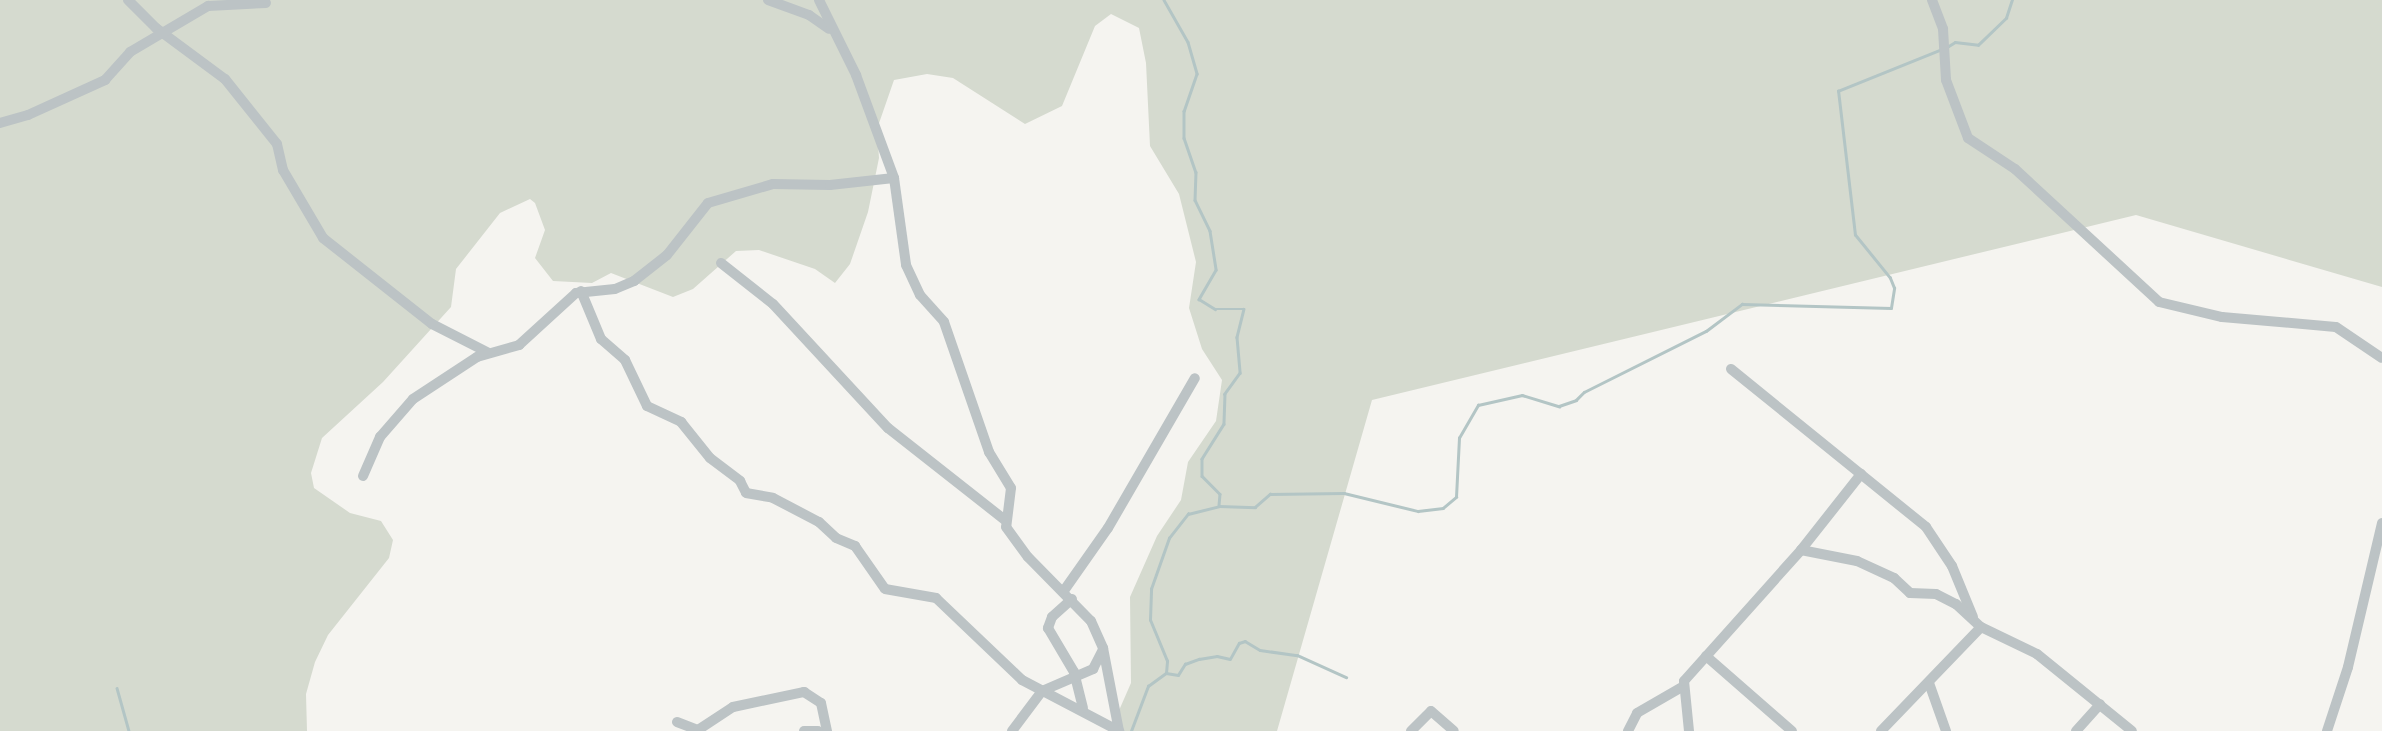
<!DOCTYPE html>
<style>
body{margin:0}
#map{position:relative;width:2382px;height:731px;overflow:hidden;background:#f5f4f0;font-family:"PT Sans",sans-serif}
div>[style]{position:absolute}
.green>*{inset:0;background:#d5dacf}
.stream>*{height:2.5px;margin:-1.25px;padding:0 1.25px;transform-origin:1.25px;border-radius:1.25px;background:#b3c5c5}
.minor>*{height:10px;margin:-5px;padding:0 5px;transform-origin:5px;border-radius:5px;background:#bcc3c5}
span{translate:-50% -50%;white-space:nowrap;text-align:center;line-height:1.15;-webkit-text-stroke:4.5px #fff;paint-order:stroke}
</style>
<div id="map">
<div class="green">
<i style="clip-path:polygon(0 0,2382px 0,2382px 287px,2136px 215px,1372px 400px,1277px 731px,1110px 731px,1131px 683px,1130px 597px,1157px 536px,1181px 500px,1188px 462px,1216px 421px,1222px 380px,1202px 349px,1189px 308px,1196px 262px,1179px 194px,1150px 146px,1146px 63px,1139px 28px,1111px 14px,1095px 26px,1062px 106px,1025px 124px,953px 78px,927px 74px,894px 80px,877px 129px,879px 158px,868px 212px,850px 264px,835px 283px,815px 269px,759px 250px,736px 251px,693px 289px,673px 297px,611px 273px,592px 283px,553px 281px,535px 258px,545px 230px,535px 203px,530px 199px,500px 213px,456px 269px,451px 307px,383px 382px,322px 438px,311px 473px,314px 488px,350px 513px,381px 521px,393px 540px,389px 558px,328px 635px,315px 662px,306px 694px,307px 731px,0 731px)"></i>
</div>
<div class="stream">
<i style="left:1164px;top:0;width:48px;rotate:60.3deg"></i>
<i style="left:1188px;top:42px;width:33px;rotate:74deg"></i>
<i style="left:1197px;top:74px;width:39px;rotate:109deg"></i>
<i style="left:1184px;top:111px;width:27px;rotate:90deg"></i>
<i style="left:1184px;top:138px;width:36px;rotate:71deg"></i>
<i style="left:1196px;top:172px;width:28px;rotate:92deg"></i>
<i style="left:1195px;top:200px;width:34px;rotate:64deg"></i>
<i style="left:1210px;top:231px;width:39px;rotate:81deg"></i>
<i style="left:1216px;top:270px;width:34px;rotate:120deg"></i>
<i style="left:1199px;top:299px;width:19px;rotate:32deg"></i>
<i style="left:1215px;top:309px;width:29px"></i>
<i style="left:1244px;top:309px;width:29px;rotate:104deg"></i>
<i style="left:1237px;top:337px;width:36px;rotate:85deg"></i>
<i style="left:1240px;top:373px;width:26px;rotate:126deg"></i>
<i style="left:1225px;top:394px;width:30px;rotate:92deg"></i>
<i style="left:1224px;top:424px;width:41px;rotate:122.2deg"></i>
<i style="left:1202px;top:459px;width:17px;rotate:90deg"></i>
<i style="left:1202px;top:476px;width:25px;rotate:45deg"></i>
<i style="left:1220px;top:494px;width:11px;rotate:95deg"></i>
<i style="left:1947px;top:47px;width:9px;rotate:-32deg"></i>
<i style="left:1955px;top:42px;width:23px;rotate:7deg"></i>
<i style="left:1978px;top:45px;width:39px;rotate:-44deg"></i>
<i style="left:2006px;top:18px;width:19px;rotate:-72deg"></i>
<i style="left:1166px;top:673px;width:12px;rotate:9deg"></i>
<i style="left:1178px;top:675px;width:13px;rotate:-58deg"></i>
<i style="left:1185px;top:664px;width:15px;rotate:-20deg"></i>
<i style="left:1199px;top:659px;width:18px;rotate:-9deg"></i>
<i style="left:1217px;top:656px;width:13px;rotate:13deg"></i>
<i style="left:1230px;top:659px;width:18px;rotate:-61deg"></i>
<i style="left:1239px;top:643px;width:6px;rotate:-18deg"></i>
<i style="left:1245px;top:641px;width:17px;rotate:31deg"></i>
<i style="left:1260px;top:650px;width:37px;rotate:8deg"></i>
<i style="left:1297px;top:655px;width:54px;rotate:24.2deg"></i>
<i style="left:117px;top:688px;width:45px;rotate:74.4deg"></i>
<i style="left:1131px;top:731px;width:48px;rotate:-69.3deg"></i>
<i style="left:1148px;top:686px;width:22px;rotate:-36deg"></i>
<i style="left:1166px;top:673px;width:12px;rotate:-85deg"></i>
<i style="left:1167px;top:661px;width:44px;rotate:-112.5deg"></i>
<i style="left:1150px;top:620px;width:31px;rotate:-88deg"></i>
<i style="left:1151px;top:589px;width:54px;rotate:-70.6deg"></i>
<i style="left:1169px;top:538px;width:31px;rotate:-52deg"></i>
<i style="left:1188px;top:514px;width:32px;rotate:-14deg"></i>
<i style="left:1219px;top:506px;width:36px;rotate:2deg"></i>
<i style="left:1255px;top:507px;width:20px;rotate:-41deg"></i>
<i style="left:1270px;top:494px;width:74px;rotate:-0.8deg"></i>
<i style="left:1344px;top:493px;width:76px;rotate:13.7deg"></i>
<i style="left:1418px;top:511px;width:25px;rotate:-7deg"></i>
<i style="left:1443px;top:508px;width:17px;rotate:-40deg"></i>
<i style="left:1456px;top:497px;width:59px;rotate:-87.1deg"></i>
<i style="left:1459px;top:438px;width:38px;rotate:-60deg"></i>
<i style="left:1478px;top:405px;width:45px;rotate:-12.8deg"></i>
<i style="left:1522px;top:395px;width:39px;rotate:17deg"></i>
<i style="left:1559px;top:406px;width:18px;rotate:-19deg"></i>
<i style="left:1576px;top:400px;width:11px;rotate:-45deg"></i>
<i style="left:1584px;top:392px;width:136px;rotate:-26.6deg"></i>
<i style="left:1706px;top:331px;width:45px;rotate:-36.9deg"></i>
<i style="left:1742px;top:304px;width:149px;rotate:1.5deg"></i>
<i style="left:1891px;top:308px;width:20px;rotate:-81deg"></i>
<i style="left:1894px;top:288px;width:11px;rotate:-112deg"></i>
<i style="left:1890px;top:278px;width:55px;rotate:-129.1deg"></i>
<i style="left:1855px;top:235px;width:145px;rotate:-96.7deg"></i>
<i style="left:1838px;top:91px;width:112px;rotate:-22deg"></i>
</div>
<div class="minor">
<i style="left:128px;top:0;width:40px;rotate:45deg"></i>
<i style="left:156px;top:28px;width:86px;rotate:36.5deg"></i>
<i style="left:225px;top:79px;width:83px;rotate:51.3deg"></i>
<i style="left:277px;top:144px;width:27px;rotate:77deg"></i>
<i style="left:283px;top:170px;width:79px;rotate:59.5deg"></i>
<i style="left:323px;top:238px;width:139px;rotate:38.3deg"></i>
<i style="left:432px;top:324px;width:62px;rotate:27deg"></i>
<i style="left:768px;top:0;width:44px;rotate:20.1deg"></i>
<i style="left:809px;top:15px;width:24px;rotate:35deg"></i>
<i style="left:819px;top:0;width:84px;rotate:63.7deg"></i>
<i style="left:856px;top:75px;width:110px;rotate:69.7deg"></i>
<i style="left:894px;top:178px;width:88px;rotate:82.1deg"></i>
<i style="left:906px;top:265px;width:33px;rotate:65deg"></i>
<i style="left:920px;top:295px;width:36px;rotate:48deg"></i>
<i style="left:944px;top:322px;width:138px;rotate:70.9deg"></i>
<i style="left:989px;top:452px;width:42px;rotate:58.6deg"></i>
<i style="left:1011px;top:488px;width:39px;rotate:97deg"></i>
<i style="left:1006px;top:527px;width:37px;rotate:54deg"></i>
<i style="left:1028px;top:557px;width:90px;rotate:45.5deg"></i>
<i style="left:1091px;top:621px;width:30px;rotate:66deg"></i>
<i style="left:1103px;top:648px;width:85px;rotate:79.1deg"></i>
<i style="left:1932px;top:0;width:31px;rotate:69deg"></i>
<i style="left:1943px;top:29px;width:51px;rotate:86.6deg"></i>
<i style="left:1946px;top:80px;width:62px;rotate:69.2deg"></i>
<i style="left:1968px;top:138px;width:56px;rotate:33.4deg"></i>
<i style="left:2015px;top:169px;width:196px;rotate:42.7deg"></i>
<i style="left:2159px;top:302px;width:65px;rotate:13.4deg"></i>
<i style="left:2222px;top:317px;width:114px;rotate:5deg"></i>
<i style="left:2336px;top:327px;width:55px;rotate:34deg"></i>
<i style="left:0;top:123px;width:29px;rotate:-16deg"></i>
<i style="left:28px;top:115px;width:85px;rotate:-24.4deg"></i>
<i style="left:105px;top:80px;width:38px;rotate:-48deg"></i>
<i style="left:130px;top:52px;width:91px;rotate:-30.5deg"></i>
<i style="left:208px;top:6px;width:58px;rotate:-3deg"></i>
<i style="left:721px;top:263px;width:66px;rotate:38.3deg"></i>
<i style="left:773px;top:304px;width:169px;rotate:47.2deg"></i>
<i style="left:888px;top:428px;width:150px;rotate:38.2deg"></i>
<i style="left:581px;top:291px;width:52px;rotate:67.4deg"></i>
<i style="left:601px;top:339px;width:32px;rotate:41deg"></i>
<i style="left:625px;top:360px;width:51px;rotate:64.4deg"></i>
<i style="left:647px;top:406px;width:38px;rotate:25deg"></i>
<i style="left:681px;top:422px;width:46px;rotate:51.1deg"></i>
<i style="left:710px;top:458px;width:38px;rotate:37deg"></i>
<i style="left:740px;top:481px;width:13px;rotate:63deg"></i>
<i style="left:746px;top:493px;width:27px;rotate:10deg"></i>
<i style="left:773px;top:498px;width:52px;rotate:27.6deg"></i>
<i style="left:819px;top:522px;width:23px;rotate:43deg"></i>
<i style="left:836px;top:538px;width:21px;rotate:23deg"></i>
<i style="left:855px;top:546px;width:52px;rotate:55.1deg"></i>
<i style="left:885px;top:589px;width:52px;rotate:10deg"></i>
<i style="left:936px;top:598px;width:119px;rotate:43.6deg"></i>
<i style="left:1022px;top:680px;width:110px;rotate:27.7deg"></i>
<i style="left:1731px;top:369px;width:251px;rotate:39deg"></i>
<i style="left:1926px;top:527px;width:47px;rotate:56.3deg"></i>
<i style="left:1952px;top:566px;width:55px;rotate:67.6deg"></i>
<i style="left:363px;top:476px;width:43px;rotate:-66.4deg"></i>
<i style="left:380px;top:437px;width:50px;rotate:-49deg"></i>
<i style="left:413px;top:399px;width:77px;rotate:-33.3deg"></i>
<i style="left:477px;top:357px;width:44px;rotate:-15.9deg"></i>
<i style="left:519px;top:345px;width:77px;rotate:-42.4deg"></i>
<i style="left:576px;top:293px;width:39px;rotate:-6deg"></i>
<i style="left:615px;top:289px;width:21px;rotate:-23deg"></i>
<i style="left:634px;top:281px;width:42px;rotate:-38.2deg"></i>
<i style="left:667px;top:255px;width:66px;rotate:-51.7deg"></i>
<i style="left:708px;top:203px;width:68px;rotate:-16.3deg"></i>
<i style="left:773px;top:184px;width:57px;rotate:1deg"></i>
<i style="left:830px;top:185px;width:64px;rotate:-6.2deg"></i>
<i style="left:1801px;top:550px;width:97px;rotate:-51.7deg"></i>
<i style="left:1063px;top:592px;width:78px;rotate:-54.9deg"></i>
<i style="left:1108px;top:528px;width:173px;rotate:-59.9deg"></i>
<i style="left:1072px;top:599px;width:27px;rotate:138deg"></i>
<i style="left:1052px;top:617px;width:12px;rotate:110deg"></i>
<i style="left:1048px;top:628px;width:51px;rotate:59.4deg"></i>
<i style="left:1074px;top:672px;width:37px;rotate:76deg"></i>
<i style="left:1706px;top:656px;width:114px;rotate:41.1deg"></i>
<i style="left:1929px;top:683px;width:51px;rotate:70.5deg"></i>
<i style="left:677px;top:722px;width:22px;rotate:21deg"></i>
<i style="left:698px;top:730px;width:42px;rotate:-33.3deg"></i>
<i style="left:733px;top:707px;width:73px;rotate:-11.9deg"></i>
<i style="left:804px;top:692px;width:20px;rotate:33deg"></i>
<i style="left:821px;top:703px;width:29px;rotate:78deg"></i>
<i style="left:804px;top:731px;width:14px"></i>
<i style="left:1012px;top:731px;width:50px;rotate:-53.1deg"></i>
<i style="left:1042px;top:691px;width:56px;rotate:-23.3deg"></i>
<i style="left:1093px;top:669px;width:22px;rotate:-63deg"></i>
<i style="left:1411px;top:731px;width:28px;rotate:-45deg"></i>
<i style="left:1431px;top:711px;width:30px;rotate:41deg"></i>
<i style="left:1628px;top:731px;width:20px;rotate:-63deg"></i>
<i style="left:1637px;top:713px;width:52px;rotate:-30deg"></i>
<i style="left:1689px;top:731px;width:50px;rotate:-95.7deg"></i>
<i style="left:1684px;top:681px;width:176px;rotate:-48.2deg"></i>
<i style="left:1801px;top:550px;width:57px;rotate:11.1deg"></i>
<i style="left:1857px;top:561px;width:41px;rotate:24.7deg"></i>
<i style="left:1894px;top:578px;width:22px;rotate:43deg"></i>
<i style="left:1910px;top:593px;width:26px;rotate:2deg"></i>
<i style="left:1936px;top:594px;width:22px;rotate:27deg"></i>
<i style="left:1956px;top:604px;width:34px;rotate:43deg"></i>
<i style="left:1981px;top:627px;width:62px;rotate:25.7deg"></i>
<i style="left:2037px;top:654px;width:122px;rotate:39deg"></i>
<i style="left:1881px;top:731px;width:144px;rotate:-46.1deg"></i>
<i style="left:2076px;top:731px;width:36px;rotate:-48deg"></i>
<i style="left:2327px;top:731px;width:67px;rotate:-71.8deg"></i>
<i style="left:2348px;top:667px;width:148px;rotate:-76.7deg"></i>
</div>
</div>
